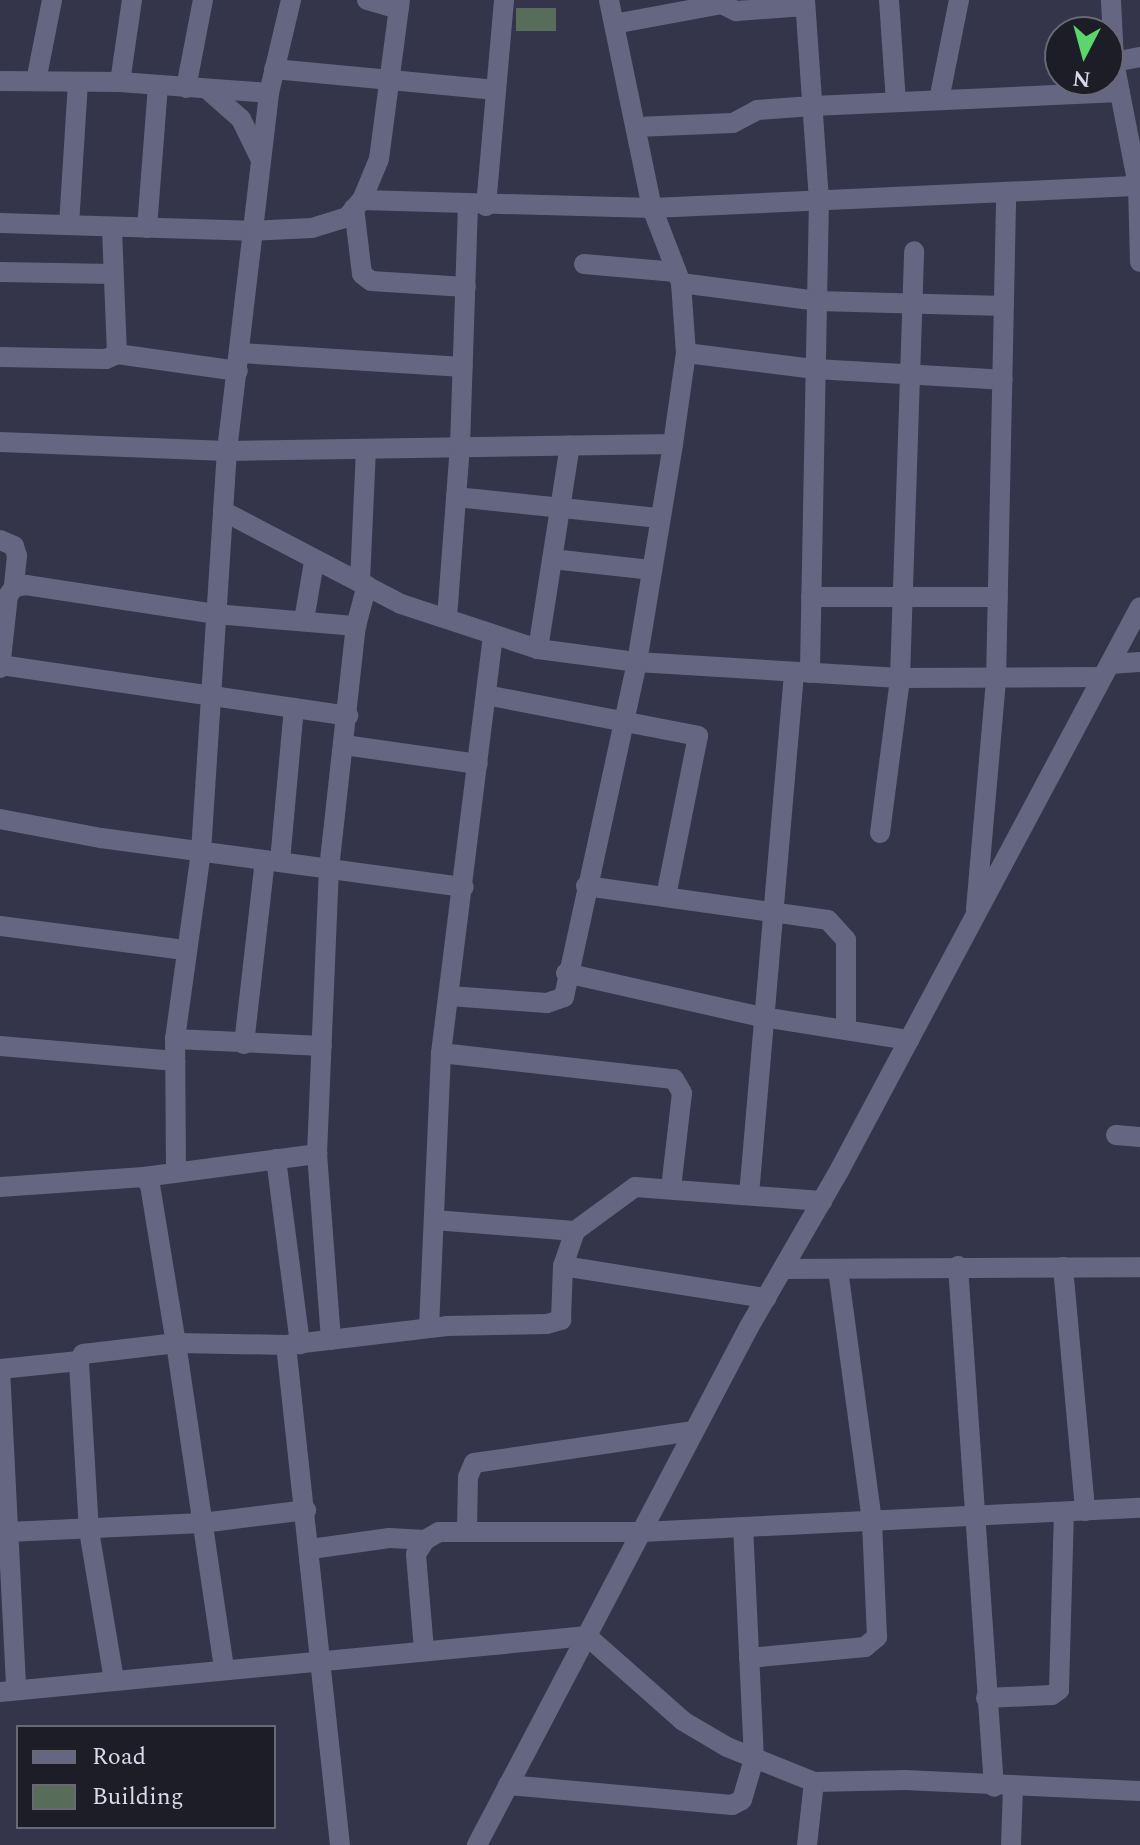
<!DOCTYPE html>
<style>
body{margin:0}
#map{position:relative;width:1140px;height:1845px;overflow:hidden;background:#34344b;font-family:Spectral,serif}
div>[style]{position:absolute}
.building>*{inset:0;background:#586d59;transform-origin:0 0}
.street>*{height:20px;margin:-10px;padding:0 10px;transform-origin:10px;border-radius:10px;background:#656682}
span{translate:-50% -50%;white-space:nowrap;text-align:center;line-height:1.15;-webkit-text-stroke:7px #1d1d28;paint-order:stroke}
.legend{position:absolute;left:16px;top:1725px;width:260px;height:104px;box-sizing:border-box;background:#1d1d28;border:2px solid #686975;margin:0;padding:10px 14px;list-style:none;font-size:24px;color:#d9dae9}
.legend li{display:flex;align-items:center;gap:16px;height:40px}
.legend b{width:40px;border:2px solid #686975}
.north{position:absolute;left:1044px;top:16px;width:80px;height:80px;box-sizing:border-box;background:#1d1d28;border:2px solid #686975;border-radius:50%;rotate:186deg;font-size:22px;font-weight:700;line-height:32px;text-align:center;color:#d9dae9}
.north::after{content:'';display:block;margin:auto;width:28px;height:36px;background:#5cd56d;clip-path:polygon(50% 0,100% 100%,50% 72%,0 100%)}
</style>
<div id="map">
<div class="building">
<i style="left:516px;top:8px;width:40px;height:23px"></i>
</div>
<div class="street">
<i style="left:367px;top:0;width:33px;rotate:16deg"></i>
<i style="left:805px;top:0;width:199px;rotate:86deg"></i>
<i style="left:819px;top:199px;width:474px;rotate:91.1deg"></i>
<i style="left:889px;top:0;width:102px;rotate:86.1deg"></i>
<i style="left:1111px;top:0;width:62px;rotate:87.2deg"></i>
<i style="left:1114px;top:62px;width:126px;rotate:79deg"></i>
<i style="left:1138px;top:186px;width:76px;rotate:88.5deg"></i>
<i style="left:614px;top:24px;width:110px;rotate:-10.5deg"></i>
<i style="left:722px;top:4px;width:16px;rotate:27deg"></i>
<i style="left:736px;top:11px;width:69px;rotate:-4.1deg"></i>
<i style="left:1114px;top:62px;width:26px;rotate:-11deg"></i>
<i style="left:274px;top:69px;width:223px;rotate:5.4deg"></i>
<i style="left:0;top:81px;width:120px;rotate:0.5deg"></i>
<i style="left:120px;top:82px;width:83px;rotate:-81.7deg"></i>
<i style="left:36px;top:81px;width:83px;rotate:-78.8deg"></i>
<i style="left:120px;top:82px;width:149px;rotate:4.2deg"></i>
<i style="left:186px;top:88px;width:90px;rotate:-79.1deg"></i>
<i style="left:207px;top:89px;width:45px;rotate:41.4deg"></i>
<i style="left:241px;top:119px;width:43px;rotate:64deg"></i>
<i style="left:939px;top:100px;width:102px;rotate:-78.7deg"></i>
<i style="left:636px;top:127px;width:97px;rotate:-2.4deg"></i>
<i style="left:733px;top:123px;width:27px;rotate:-28deg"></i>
<i style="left:757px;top:110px;width:56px;rotate:-4.1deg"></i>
<i style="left:813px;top:106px;width:307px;rotate:-2.6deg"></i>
<i style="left:362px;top:200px;width:290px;rotate:1.6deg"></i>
<i style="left:652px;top:208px;width:488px;rotate:-2.6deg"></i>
<i style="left:486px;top:206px;width:207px;rotate:-85deg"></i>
<i style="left:354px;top:208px;width:66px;rotate:83.1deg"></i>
<i style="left:362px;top:274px;width:11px;rotate:38deg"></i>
<i style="left:371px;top:281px;width:95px;rotate:3.6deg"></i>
<i style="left:0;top:223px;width:250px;rotate:1.8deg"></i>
<i style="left:250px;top:231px;width:62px;rotate:-2.8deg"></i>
<i style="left:312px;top:228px;width:37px;rotate:-17deg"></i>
<i style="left:347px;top:217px;width:23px;rotate:-49deg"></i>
<i style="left:362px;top:200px;width:44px;rotate:-67.5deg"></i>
<i style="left:379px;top:159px;width:160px;rotate:-82.5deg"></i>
<i style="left:69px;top:225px;width:143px;rotate:-86.4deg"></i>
<i style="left:147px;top:228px;width:143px;rotate:-85.6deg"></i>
<i style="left:584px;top:264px;width:92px;rotate:5deg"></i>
<i style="left:0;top:272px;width:113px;rotate:1deg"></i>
<i style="left:681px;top:283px;width:137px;rotate:7.5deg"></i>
<i style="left:817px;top:301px;width:187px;rotate:1.5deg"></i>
<i style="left:240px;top:353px;width:223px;rotate:3.6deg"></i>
<i style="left:686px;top:353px;width:130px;rotate:7.1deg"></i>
<i style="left:815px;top:369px;width:188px;rotate:3.3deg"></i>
<i style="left:117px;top:354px;width:122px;rotate:8deg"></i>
<i style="left:0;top:357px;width:106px;rotate:1.1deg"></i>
<i style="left:106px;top:359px;width:12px;rotate:-24deg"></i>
<i style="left:117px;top:354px;width:126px;rotate:-92.3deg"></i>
<i style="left:0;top:442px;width:227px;rotate:2.3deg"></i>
<i style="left:227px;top:451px;width:446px;rotate:-0.9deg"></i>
<i style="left:456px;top:497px;width:205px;rotate:5.9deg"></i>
<i style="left:223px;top:511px;width:201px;rotate:27.6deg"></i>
<i style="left:401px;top:604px;width:144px;rotate:18.2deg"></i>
<i style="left:538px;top:649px;width:100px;rotate:7.5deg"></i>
<i style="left:637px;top:662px;width:263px;rotate:3.5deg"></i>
<i style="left:900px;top:678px;width:202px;rotate:-0.3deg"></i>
<i style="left:0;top:540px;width:15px;rotate:23deg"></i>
<i style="left:14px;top:546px;width:10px;rotate:73deg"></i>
<i style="left:17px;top:556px;width:31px;rotate:96deg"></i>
<i style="left:552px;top:559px;width:101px;rotate:6.3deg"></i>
<i style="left:360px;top:581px;width:131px;rotate:-87.4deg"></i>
<i style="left:811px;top:597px;width:187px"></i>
<i style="left:447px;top:618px;width:172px;rotate:-85.7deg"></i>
<i style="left:460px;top:446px;width:240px;rotate:-88.1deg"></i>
<i style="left:304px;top:620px;width:59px;rotate:-80.2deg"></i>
<i style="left:538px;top:649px;width:206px;rotate:-81.1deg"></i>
<i style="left:1110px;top:664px;width:30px;rotate:-4deg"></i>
<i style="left:0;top:665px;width:352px;rotate:8.3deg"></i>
<i style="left:0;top:668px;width:72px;rotate:-83.7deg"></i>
<i style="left:8px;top:596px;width:11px;rotate:-56deg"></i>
<i style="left:14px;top:587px;width:12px;rotate:-9deg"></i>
<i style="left:26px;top:585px;width:191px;rotate:8.7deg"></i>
<i style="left:215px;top:614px;width:142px;rotate:4.9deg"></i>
<i style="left:486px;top:695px;width:216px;rotate:10.9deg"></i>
<i style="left:698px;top:736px;width:163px;rotate:101.3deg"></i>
<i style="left:344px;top:745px;width:135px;rotate:8.1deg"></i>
<i style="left:0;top:819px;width:103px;rotate:10.7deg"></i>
<i style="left:101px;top:838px;width:366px;rotate:7.7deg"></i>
<i style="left:880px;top:833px;width:156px;rotate:-82.6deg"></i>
<i style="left:900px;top:678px;width:427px;rotate:-88.1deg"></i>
<i style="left:280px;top:861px;width:154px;rotate:-84.8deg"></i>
<i style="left:586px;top:886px;width:244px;rotate:8deg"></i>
<i style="left:828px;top:920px;width:27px;rotate:48deg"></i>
<i style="left:846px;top:940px;width:90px;rotate:90deg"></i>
<i style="left:976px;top:909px;width:229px;rotate:-85deg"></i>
<i style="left:996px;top:681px;width:487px;rotate:-88.8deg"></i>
<i style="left:0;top:926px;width:188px;rotate:7.4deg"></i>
<i style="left:566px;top:973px;width:201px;rotate:12.7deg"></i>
<i style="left:762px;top:1017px;width:149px;rotate:8.9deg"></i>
<i style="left:449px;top:996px;width:98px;rotate:4.1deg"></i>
<i style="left:547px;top:1003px;width:18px;rotate:-19deg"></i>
<i style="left:564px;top:997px;width:343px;rotate:-77.7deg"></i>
<i style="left:637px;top:662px;width:221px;rotate:-80.6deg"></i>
<i style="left:673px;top:444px;width:92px;rotate:-81.9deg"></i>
<i style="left:686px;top:353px;width:70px;rotate:-94.1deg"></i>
<i style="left:681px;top:283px;width:80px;rotate:-111.1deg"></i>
<i style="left:652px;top:208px;width:212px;rotate:-101.7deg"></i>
<i style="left:175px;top:1039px;width:147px;rotate:2.7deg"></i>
<i style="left:244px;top:1044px;width:185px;rotate:-83.5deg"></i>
<i style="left:0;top:1046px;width:176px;rotate:4.9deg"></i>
<i style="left:441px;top:1053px;width:234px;rotate:6.4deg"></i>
<i style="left:674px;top:1079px;width:16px;rotate:60deg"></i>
<i style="left:682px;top:1093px;width:96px;rotate:96.6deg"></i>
<i style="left:1116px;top:1135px;width:24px;rotate:5deg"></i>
<i style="left:276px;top:1159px;width:187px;rotate:82.6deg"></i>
<i style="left:176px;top:1171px;width:132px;rotate:-90.4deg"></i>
<i style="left:175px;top:1039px;width:189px;rotate:-82.1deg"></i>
<i style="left:201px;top:852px;width:402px;rotate:-86.3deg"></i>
<i style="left:227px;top:451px;width:360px;rotate:-83.3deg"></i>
<i style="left:269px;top:93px;width:96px;rotate:-76.7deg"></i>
<i style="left:144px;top:1177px;width:10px;rotate:53deg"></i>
<i style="left:150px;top:1185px;width:160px;rotate:80.7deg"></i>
<i style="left:176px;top:1343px;width:330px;rotate:81.6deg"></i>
<i style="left:0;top:1187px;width:144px;rotate:-4deg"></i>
<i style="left:144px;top:1177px;width:175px;rotate:-7.6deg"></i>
<i style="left:749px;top:1195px;width:524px;rotate:-85.07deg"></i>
<i style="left:434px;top:1220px;width:141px;rotate:4.5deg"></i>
<i style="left:563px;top:1266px;width:206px;rotate:9deg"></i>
<i style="left:958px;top:1266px;width:522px;rotate:86.05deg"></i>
<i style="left:1063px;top:1267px;width:245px;rotate:84.8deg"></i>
<i style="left:783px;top:1269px;width:357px;rotate:-0.3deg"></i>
<i style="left:429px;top:1328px;width:275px;rotate:-87.5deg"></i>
<i style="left:441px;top:1053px;width:421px;rotate:-82.9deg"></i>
<i style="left:331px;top:1340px;width:187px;rotate:-94.3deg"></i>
<i style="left:317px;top:1154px;width:285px;rotate:-87.6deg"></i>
<i style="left:329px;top:869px;width:244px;rotate:-83.7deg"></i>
<i style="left:356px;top:626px;width:42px;rotate:-75deg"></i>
<i style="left:286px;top:1345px;width:503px;rotate:83.84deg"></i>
<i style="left:0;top:1369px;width:321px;rotate:87.1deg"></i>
<i style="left:0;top:1369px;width:79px;rotate:-5.8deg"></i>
<i style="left:9px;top:1532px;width:193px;rotate:-2.7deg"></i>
<i style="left:202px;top:1523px;width:105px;rotate:-7.1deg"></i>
<i style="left:467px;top:1532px;width:55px;rotate:-89deg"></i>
<i style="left:468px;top:1477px;width:15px;rotate:-67deg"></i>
<i style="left:474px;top:1463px;width:222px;rotate:-8.3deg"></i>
<i style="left:311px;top:1549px;width:79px;rotate:-8deg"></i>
<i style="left:389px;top:1538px;width:36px;rotate:3deg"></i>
<i style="left:424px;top:1650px;width:96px;rotate:-94.8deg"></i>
<i style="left:416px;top:1554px;width:17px;rotate:-57deg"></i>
<i style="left:425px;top:1540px;width:16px;rotate:-30deg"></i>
<i style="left:439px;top:1532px;width:203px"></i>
<i style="left:642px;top:1532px;width:499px;rotate:-2.8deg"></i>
<i style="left:749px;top:1658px;width:117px;rotate:-5.4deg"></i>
<i style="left:865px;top:1647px;width:16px;rotate:-40deg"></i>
<i style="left:877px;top:1637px;width:116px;rotate:-92.5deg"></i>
<i style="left:872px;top:1521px;width:254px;rotate:-97.7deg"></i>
<i style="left:114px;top:1680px;width:151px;rotate:-99.5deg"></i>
<i style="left:89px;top:1531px;width:170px;rotate:-93.4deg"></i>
<i style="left:79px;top:1361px;width:8px;rotate:-60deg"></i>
<i style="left:83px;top:1354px;width:94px;rotate:-6.7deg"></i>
<i style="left:176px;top:1343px;width:110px;rotate:1deg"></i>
<i style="left:286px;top:1345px;width:162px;rotate:-6.7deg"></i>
<i style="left:447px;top:1326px;width:100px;rotate:-1.1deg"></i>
<i style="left:547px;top:1324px;width:15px;rotate:-16deg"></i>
<i style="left:561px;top:1320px;width:54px;rotate:-87.9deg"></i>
<i style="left:563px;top:1266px;width:37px;rotate:-71deg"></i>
<i style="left:575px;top:1231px;width:74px;rotate:-36.3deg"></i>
<i style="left:635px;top:1187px;width:188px;rotate:4.3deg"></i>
<i style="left:0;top:1692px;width:590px;rotate:-5.45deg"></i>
<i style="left:587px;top:1636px;width:128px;rotate:41.5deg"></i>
<i style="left:683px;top:1721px;width:51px;rotate:30.6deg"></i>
<i style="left:727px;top:1747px;width:94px;rotate:21.9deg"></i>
<i style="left:814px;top:1782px;width:91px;rotate:-1.3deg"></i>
<i style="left:905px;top:1780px;width:235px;rotate:2.7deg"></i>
<i style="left:986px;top:1698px;width:66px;rotate:-2.6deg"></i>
<i style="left:1052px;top:1695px;width:9px;rotate:-36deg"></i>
<i style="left:1059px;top:1690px;width:178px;rotate:-88.4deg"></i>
<i style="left:508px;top:1785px;width:225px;rotate:5.1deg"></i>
<i style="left:732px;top:1805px;width:11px;rotate:-27deg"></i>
<i style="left:742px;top:1800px;width:43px;rotate:-73.7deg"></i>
<i style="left:754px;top:1759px;width:232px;rotate:-92.7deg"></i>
<i style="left:477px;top:1845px;width:585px;rotate:-62.3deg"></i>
<i style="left:749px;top:1327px;width:180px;rotate:-60deg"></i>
<i style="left:839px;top:1171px;width:639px;rotate:-61.91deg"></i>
<i style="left:807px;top:1845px;width:63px;rotate:-83.7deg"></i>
<i style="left:1011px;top:1845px;width:56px;rotate:-88deg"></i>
</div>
<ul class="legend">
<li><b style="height:10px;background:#656682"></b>Road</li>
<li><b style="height:22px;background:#586d59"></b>Building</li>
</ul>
<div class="north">N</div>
</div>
